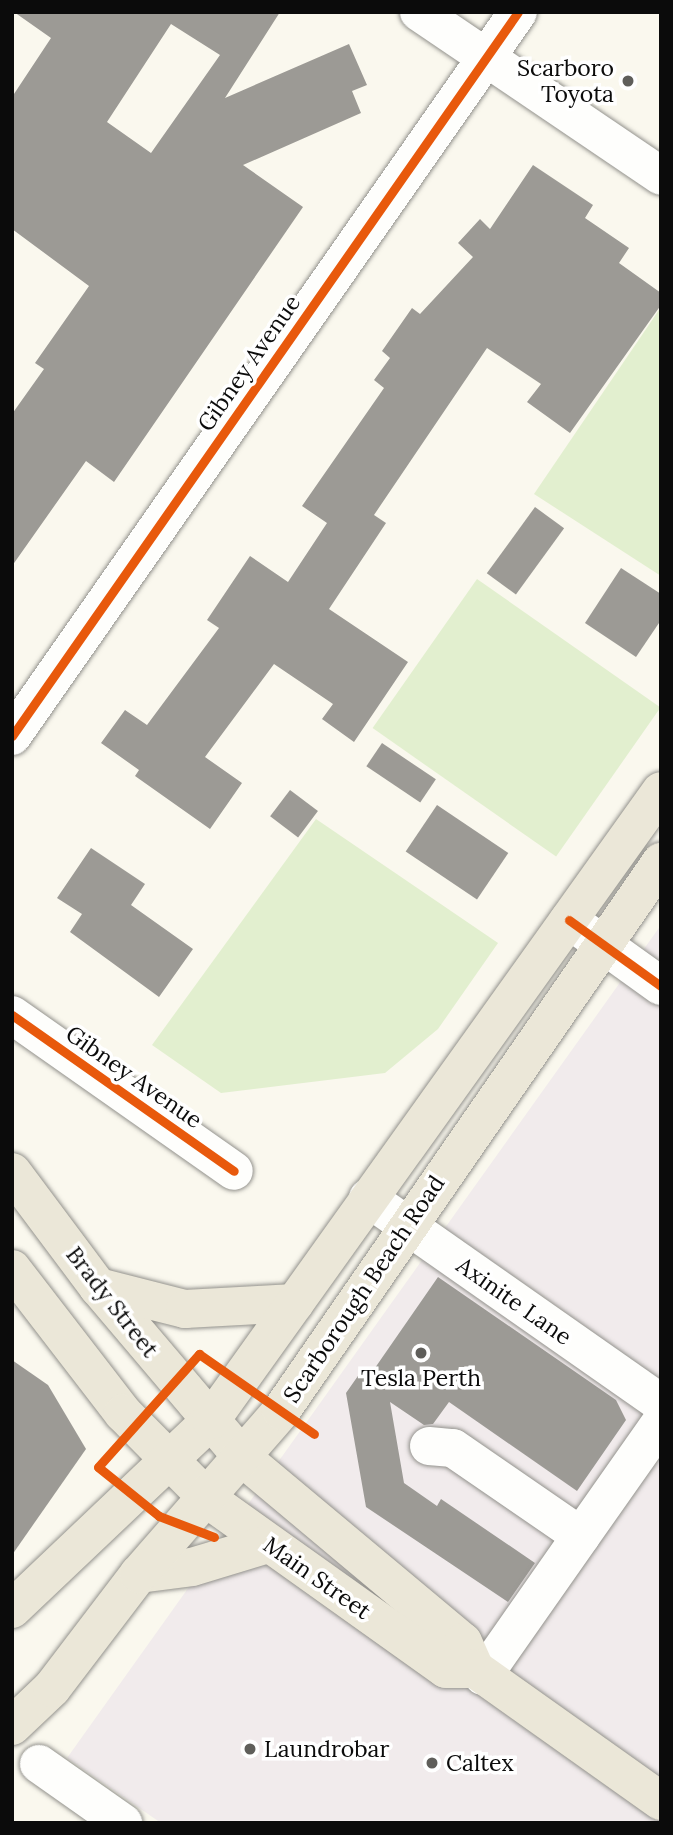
<!DOCTYPE html>
<style>
body{margin:0}
#map{position:relative;width:673px;height:1835px;overflow:hidden;background:#faf8ee;font-family:Lora,serif}
div>[style]{position:absolute}
.industrial>*{inset:0;background:#f1ebec}
.green>*{inset:0;background:#e2efcf;transform-origin:0 0}
.building>*{inset:0;background:#9c9a95;transform-origin:0 0}
.roads{filter:drop-shadow(0 0 2px #93928d) drop-shadow(0 0 2px #93928d)}
.minor>*{height:38px;margin:-19px;padding:0 19px;transform-origin:19px;border-radius:19px;background:#fefefc}
.major>*{height:38px;margin:-19px;padding:0 19px;transform-origin:19px;border-radius:19px;background:#ebe7d8}
.cycleway>*{height:9px;margin:-4.5px;padding:0 4.5px;transform-origin:4.5px;border-radius:4.5px;background:#e8590c}
.dots>*{width:19px;height:19px;translate:-50% -50%;box-sizing:border-box;border:4px solid #fff;border-radius:50%}
span{translate:-50% -50%;white-space:nowrap;text-align:center;line-height:1.15;-webkit-text-stroke:7px #fff;paint-order:stroke}
.poi-label{font-size:23px;color:#0b0b0b}
.right{translate:-100% -50%;text-align:right}
.left{translate:0 -50%;text-align:left}
.street-label{font-size:23px;color:#0b0b0b}
.frame{position:absolute;inset:0;border:14px solid #0b0b0b;pointer-events:none}
</style>
<div id="map">
<div class="industrial">
<i style="clip-path:polygon(661px 925px,661px 1823px,161px 1823px,67px 1758px)"></i>
</div>
<div class="green">
<i style="clip-path:polygon(661px 307px,661px 576px,534px 494px)"></i>
<i style="left:477px;top:579px;width:224px;height:182px;rotate:35deg"></i>
<i style="clip-path:polygon(316px 819px,498px 943px,438px 1029px,385px 1073px,221px 1093px,152px 1045px)"></i>
</div>
<div class="building">
<i style="clip-path:polygon(evenodd,14px 12px,280px 12px,225px 98px,349px 44px,367px 85px,352px 91px,361px 113px,243px 165px,303px 207px,114px 482px,86px 461px,12px 566px,12px 414px,44px 369px,35px 363px,89px 286px,12px 229px,12px 97px,51px 38px,14px 12px,171px 24px,220px 55px,151px 153px,107px 122px,171px 24px)"></i>
<i style="clip-path:polygon(533px 165px,593px 205px,585px 218px,629px 248px,619px 263px,661px 293px,661px 305px,570px 433px,527px 402px,541px 384px,487px 348px,374px 515px,386px 523px,329px 609px,408px 662px,354px 742px,322px 719px,333px 704px,274px 664px,205px 757px,242px 783px,210px 829px,135px 776px,139px 770px,101px 743px,125px 710px,147px 725px,219px 628px,207px 620px,250px 556px,288px 582px,327px 523px,302px 506px,384px 388px,374px 380px,390px 358px,382px 351px,412px 308px,420px 314px,473px 257px,458px 243px,480px 219px,490px 229px)"></i>
<i style="left:535px;top:507px;width:36px;height:82px;rotate:36deg"></i>
<i style="clip-path:polygon(621px 568px,661px 594px,661px 620px,636px 657px,585px 623px)"></i>
<i style="left:382px;top:743px;width:65px;height:28px;rotate:34deg"></i>
<i style="left:290px;top:790px;width:35px;height:33px;rotate:37deg"></i>
<i style="left:437px;top:805px;width:86px;height:56px;rotate:34deg"></i>
<i style="clip-path:polygon(91px 848px,145px 884px,131px 905px,193px 949px,159px 997px,70px 932px,82px 914px,57px 898px)"></i>
<i style="clip-path:polygon(438px 1277px,616px 1400px,626px 1420px,577px 1491px,449px 1402px,433px 1424px,424px 1425px,390px 1402px,404px 1483px,437px 1506px,441px 1499px,535px 1563px,508px 1602px,366px 1507px,346px 1393px,360px 1373px,368px 1378px)"></i>
<i style="clip-path:polygon(12px 1360px,48px 1385px,86px 1449px,12px 1555px)"></i>
</div>
<div class="roads">
<div class="minor">
<i style="left:419px;top:12px;width:292px;rotate:34.1deg"></i>
<i style="left:12px;top:736px;width:883px;rotate:-55.05deg"></i>
<i style="left:569px;top:920px;width:113px;rotate:35.7deg"></i>
<i style="left:12px;top:1015px;width:271px;rotate:35.1deg"></i>
<i style="left:368px;top:1198px;width:358px;rotate:35deg"></i>
<i style="left:429px;top:1446px;width:24px;rotate:5deg"></i>
<i style="left:453px;top:1448px;width:155px;rotate:34.5deg"></i>
<i style="left:581px;top:1536px;width:171px;rotate:125deg"></i>
<i style="left:581px;top:1536px;width:139px;rotate:-54.9deg"></i>
<i style="left:39px;top:1764px;width:103px;rotate:35.1deg"></i>
</div>
<div class="major">
<i style="left:12px;top:1172px;width:144px;rotate:53.2deg"></i>
<i style="left:98px;top:1287px;width:226px;rotate:49.7deg"></i>
<i style="left:244px;top:1459px;width:285px;rotate:39.9deg"></i>
<i style="left:463px;top:1642px;width:30px;rotate:66deg"></i>
<i style="left:475px;top:1669px;width:228px;rotate:35.4deg"></i>
<i style="left:12px;top:1269px;width:182px;rotate:52.4deg"></i>
<i style="left:123px;top:1413px;width:122px;rotate:45.3deg"></i>
<i style="left:209px;top:1500px;width:291px;rotate:35.5deg"></i>
<i style="left:446px;top:1669px;width:29px"></i>
<i style="left:98px;top:1287px;width:90px;rotate:14.2deg"></i>
<i style="left:185px;top:1309px;width:110px;rotate:-3.1deg"></i>
<i style="left:139px;top:1574px;width:53px;rotate:-7.5deg"></i>
<i style="left:192px;top:1567px;width:79px;rotate:-16.8deg"></i>
<i style="left:12px;top:1609px;width:274px;rotate:-43.5deg"></i>
<i style="left:211px;top:1420px;width:773px;rotate:-54.42deg"></i>
<i style="left:12px;top:1726px;width:55px;rotate:-43.5deg"></i>
<i style="left:52px;top:1688px;width:143px;rotate:-52.7deg"></i>
<i style="left:139px;top:1574px;width:216px;rotate:-48.9deg"></i>
<i style="left:281px;top:1411px;width:668px;rotate:-55.31deg"></i>
</div>
</div>
<div class="cycleway">
<i style="left:12px;top:736px;width:883px;rotate:-55.05deg"></i>
<i style="left:569px;top:920px;width:113px;rotate:35.7deg"></i>
<i style="left:12px;top:1015px;width:271px;rotate:35.1deg"></i>
<i style="left:214px;top:1537px;width:59px;rotate:-159.1deg"></i>
<i style="left:159px;top:1516px;width:78px;rotate:-141.2deg"></i>
<i style="left:98px;top:1467px;width:152px;rotate:-48.2deg"></i>
<i style="left:199px;top:1354px;width:140px;rotate:34.8deg"></i>
</div>
<div class="dots">
<i style="left:628px;top:81px;background:#5f5e5a"></i>
<i style="left:421px;top:1353px;background:#5f5e5a"></i>
<i style="left:250px;top:1749px;background:#5f5e5a"></i>
<i style="left:432px;top:1763px;background:#5f5e5a"></i>
</div>
<div class="poi-label">
<span class="right" style="left:614px;top:81px">Scarboro<br>Toyota</span>
<span style="left:421px;top:1378px">Tesla Perth</span>
<span class="left" style="left:264px;top:1749px">Laundrobar</span>
<span class="left" style="left:446px;top:1763px">Caltex</span>
</div>
<div class="street-label">
<span style="left:249px;top:363px;rotate:-55deg">Gibney Avenue</span>
<span style="left:134px;top:1077px;rotate:35deg">Gibney Avenue</span>
<span style="left:364px;top:1289px;rotate:-56deg">Scarborough Beach Road</span>
<span style="left:514px;top:1301px;rotate:35deg">Axinite Lane</span>
<span style="left:112px;top:1302px;rotate:52deg">Brady Street</span>
<span style="left:317px;top:1578px;rotate:35deg">Main Street</span>
</div>
<div class="frame"></div>
</div>
